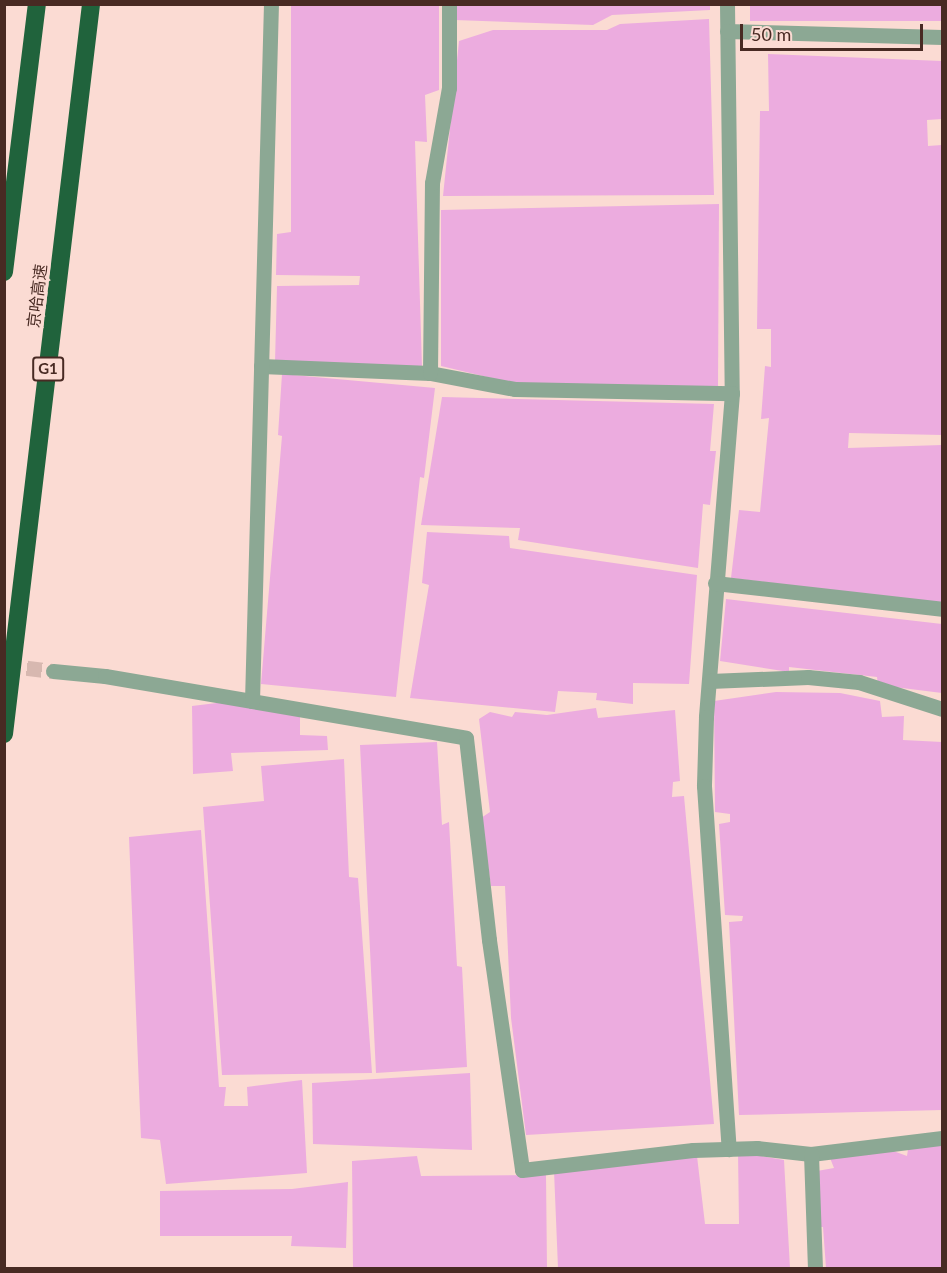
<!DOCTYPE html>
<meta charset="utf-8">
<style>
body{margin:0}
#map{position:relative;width:947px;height:1273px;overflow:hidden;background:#fbdbd3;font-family:Lato,"Noto Sans SC",sans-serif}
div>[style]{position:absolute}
.building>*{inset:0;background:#ecacdf;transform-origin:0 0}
.minor-tunnel>*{height:15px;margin-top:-7.5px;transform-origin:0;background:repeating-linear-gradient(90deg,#d7b8b0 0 15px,transparent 0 23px)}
.minor>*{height:15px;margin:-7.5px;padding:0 7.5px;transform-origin:7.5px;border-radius:7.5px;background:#8ca894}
.highway>*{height:18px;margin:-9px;padding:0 9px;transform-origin:9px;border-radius:9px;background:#20633c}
span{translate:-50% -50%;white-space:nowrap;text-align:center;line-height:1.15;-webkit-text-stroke:6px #fbdbd3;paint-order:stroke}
.shield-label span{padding:2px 4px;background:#fbdbd3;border:2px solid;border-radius:4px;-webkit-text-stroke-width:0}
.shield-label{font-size:15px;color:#482a23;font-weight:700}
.street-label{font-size:16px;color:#482a23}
.frame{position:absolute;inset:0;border:6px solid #482a23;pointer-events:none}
.scale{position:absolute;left:740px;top:24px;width:183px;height:27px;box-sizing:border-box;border:3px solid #482a23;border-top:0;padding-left:8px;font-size:18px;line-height:21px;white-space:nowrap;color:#482a23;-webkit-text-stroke:4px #fbdbd3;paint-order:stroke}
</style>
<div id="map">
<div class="building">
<i style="clip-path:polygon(455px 4px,710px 4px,710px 10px,612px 15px,593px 25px,455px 20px)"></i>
<i style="left:750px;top:4px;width:192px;height:17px"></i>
<i style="clip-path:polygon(291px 5px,439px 5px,439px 90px,425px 95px,427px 142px,415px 141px,422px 367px,275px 362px,277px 286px,359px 285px,360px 276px,276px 275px,277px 234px,291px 232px)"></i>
<i style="clip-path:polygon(709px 19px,714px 195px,443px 196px,459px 41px,493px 30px,607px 30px,620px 24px)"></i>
<i style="clip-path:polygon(768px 54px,942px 61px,942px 119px,927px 120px,928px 146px,942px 145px,942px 435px,849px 433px,848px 448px,942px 445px,942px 604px,731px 578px,739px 510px,760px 512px,769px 418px,761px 419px,765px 366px,771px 367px,771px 329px,757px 329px,760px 111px,769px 111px)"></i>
<i style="clip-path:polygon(719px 204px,718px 387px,516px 384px,441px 366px,441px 210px)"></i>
<i style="clip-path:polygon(282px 374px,435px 388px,424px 478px,420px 477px,396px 697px,261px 684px,282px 436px,278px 435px)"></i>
<i style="clip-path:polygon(442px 397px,714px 404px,710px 451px,716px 451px,710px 505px,703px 504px,698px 568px,518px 540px,520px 528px,421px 525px)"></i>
<i style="clip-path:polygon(427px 532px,509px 536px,510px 548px,697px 575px,689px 684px,633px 683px,633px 704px,596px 700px,597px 693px,558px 691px,555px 712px,410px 698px,429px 585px,422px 583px)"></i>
<i style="clip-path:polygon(726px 599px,942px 624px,942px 693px,878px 685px,877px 677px,789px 667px,789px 672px,720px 661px)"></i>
<i style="clip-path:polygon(776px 692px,840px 693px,880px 701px,882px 717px,904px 716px,903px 740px,942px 742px,942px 1110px,739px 1115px,729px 922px,742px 921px,743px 916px,725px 915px,719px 824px,730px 822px,730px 814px,715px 812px,714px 701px)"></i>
<i style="clip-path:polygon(233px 701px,300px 711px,300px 735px,327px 736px,328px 750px,231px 753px,233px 771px,193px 774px,192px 706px)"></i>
<i style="clip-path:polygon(596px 708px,598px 718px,675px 710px,680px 781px,673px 782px,672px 797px,684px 796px,714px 1124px,526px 1135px,511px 1018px,505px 886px,491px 886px,481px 818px,490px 812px,479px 719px,490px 712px,512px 717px,515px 712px,547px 715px)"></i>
<i style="clip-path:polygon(437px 742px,442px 825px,449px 822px,457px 966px,462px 967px,467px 1067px,376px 1073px,360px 745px)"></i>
<i style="clip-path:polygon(344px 759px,349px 877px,358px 878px,372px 1073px,222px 1075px,203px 807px,264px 801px,261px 766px)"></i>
<i style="clip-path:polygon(201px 830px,219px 1087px,226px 1087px,224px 1106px,248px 1106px,247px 1087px,302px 1080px,307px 1173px,166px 1184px,160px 1140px,141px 1138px,129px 837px)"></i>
<i style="clip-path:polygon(470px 1073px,472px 1150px,313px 1144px,312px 1083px)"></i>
<i style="clip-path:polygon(942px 1142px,942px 1268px,826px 1268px,823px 1227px,818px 1227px,817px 1171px,834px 1168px,830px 1158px,885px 1148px,907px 1156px,909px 1143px)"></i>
<i style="clip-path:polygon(738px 1152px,784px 1160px,790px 1268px,558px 1268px,554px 1171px,697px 1156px,705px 1224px,739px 1224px)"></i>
<i style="clip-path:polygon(417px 1156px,421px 1176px,546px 1175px,547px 1268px,353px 1268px,352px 1161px)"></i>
<i style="clip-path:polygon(348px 1182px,346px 1248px,291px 1246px,292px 1236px,160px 1236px,160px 1191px,292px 1189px)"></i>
</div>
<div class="minor-tunnel">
<i style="left:4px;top:665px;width:49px;rotate:7deg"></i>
</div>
<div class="minor">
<i style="left:727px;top:4px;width:389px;rotate:89.3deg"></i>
<i style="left:732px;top:393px;width:325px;rotate:94.6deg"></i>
<i style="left:706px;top:717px;width:69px;rotate:91.7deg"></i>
<i style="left:704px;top:786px;width:364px;rotate:86.1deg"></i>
<i style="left:727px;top:31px;width:215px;rotate:1.6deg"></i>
<i style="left:261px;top:366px;width:169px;rotate:2.4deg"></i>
<i style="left:430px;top:373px;width:86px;rotate:10.7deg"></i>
<i style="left:515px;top:389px;width:217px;rotate:1.1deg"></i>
<i style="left:430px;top:373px;width:190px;rotate:-89.4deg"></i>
<i style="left:432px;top:183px;width:97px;rotate:-79.9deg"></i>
<i style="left:449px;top:88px;width:84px;rotate:-90deg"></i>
<i style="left:715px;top:583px;width:228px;rotate:6.5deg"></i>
<i style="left:53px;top:671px;width:52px;rotate:5.5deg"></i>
<i style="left:105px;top:676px;width:366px;rotate:9.7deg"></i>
<i style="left:466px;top:738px;width:203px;rotate:83.5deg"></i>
<i style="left:489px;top:940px;width:232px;rotate:81.8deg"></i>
<i style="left:522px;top:1170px;width:172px;rotate:-6.7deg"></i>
<i style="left:693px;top:1150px;width:64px;rotate:-1.8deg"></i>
<i style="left:757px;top:1148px;width:54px;rotate:6.3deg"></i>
<i style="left:811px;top:1154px;width:132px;rotate:-7deg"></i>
<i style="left:710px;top:681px;width:98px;rotate:-2.3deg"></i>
<i style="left:808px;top:677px;width:51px;rotate:5.6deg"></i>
<i style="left:859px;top:682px;width:87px;rotate:18deg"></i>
<i style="left:252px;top:701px;width:697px;rotate:-88.44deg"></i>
<i style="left:811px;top:1154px;width:114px;rotate:88deg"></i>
</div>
<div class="highway">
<i style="left:4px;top:272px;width:270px;rotate:-83deg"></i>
<i style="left:4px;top:734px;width:735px;rotate:-83.2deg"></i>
</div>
<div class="shield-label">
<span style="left:48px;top:369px">G1</span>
</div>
<div class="street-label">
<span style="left:37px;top:296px;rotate:-83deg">京哈高速</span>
</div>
<div class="frame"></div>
<div class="scale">50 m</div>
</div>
